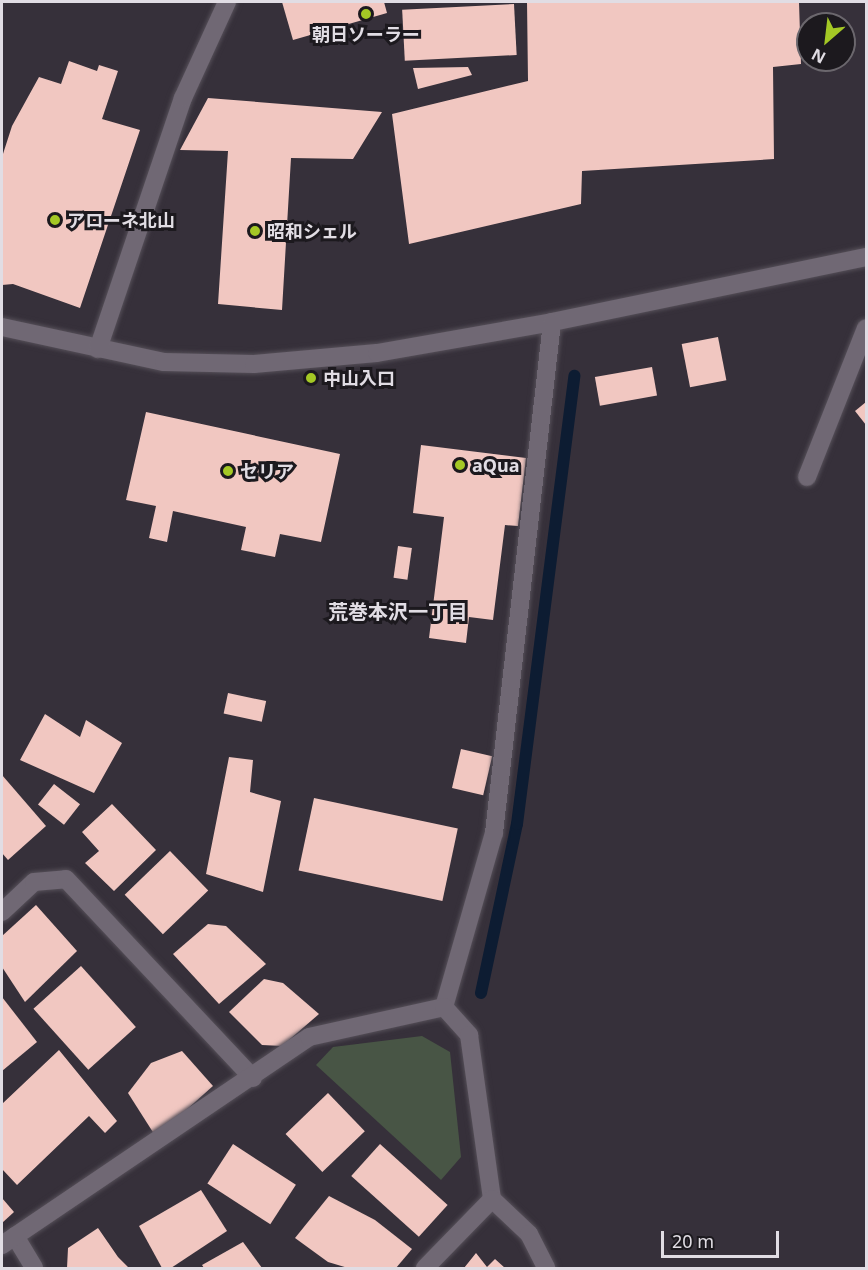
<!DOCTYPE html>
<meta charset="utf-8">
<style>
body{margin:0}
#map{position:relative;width:868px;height:1270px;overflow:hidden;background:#36303a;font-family:"Noto Sans","Noto Sans JP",sans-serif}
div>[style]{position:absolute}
.green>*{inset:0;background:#485545}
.stream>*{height:12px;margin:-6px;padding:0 6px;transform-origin:6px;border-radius:6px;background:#0d1c32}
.building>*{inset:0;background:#f1c7c1;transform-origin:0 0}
.roads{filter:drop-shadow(0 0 2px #554f58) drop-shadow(0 0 2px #554f58)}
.minor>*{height:18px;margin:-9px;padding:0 9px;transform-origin:9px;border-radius:9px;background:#706874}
.dots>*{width:16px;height:16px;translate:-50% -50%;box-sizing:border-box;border:3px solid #1c191e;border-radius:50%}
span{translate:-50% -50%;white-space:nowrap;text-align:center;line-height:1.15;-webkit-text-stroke:6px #1c191e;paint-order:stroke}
.poi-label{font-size:18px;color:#e1dde4;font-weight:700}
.left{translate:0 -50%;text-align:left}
.neighbourhood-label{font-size:20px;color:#e1dde4;font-weight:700}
.frame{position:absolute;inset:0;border:3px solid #e1dde4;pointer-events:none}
.north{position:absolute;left:796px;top:12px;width:60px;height:60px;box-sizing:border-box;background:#1c191e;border:2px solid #6b676d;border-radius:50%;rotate:208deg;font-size:16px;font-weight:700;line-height:24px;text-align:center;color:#e1dde4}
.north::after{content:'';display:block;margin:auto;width:21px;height:27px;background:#a4c825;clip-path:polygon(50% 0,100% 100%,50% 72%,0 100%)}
.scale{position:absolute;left:661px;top:1231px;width:118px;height:27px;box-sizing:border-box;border:3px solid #e1dde4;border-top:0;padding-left:8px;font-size:18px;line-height:21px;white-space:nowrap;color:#e1dde4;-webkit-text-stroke:4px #1c191e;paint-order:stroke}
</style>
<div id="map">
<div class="green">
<i style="clip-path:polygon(422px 1036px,450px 1052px,461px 1157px,441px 1180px,316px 1065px,333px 1047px)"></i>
</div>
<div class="stream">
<i style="left:481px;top:993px;width:173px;rotate:-78deg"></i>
<i style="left:517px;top:824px;width:452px;rotate:-82.7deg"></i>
</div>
<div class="building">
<i style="clip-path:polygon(282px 2px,384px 2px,387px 13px,293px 40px)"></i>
<i style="clip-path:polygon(527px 2px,799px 2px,801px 64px,773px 67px,774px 159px,582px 171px,581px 204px,409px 244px,392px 114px,528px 81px)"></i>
<i style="left:514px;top:4px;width:51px;height:112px;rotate:87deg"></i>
<i style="clip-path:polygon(69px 61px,97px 71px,99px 65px,118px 71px,102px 119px,140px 130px,80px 308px,13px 284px,2px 285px,2px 157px,12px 126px,39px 77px,61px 84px)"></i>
<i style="clip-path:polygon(468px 67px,472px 75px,418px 89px,413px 68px)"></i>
<i style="clip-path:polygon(208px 98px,382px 112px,353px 159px,291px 158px,282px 310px,218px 304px,228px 151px,180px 150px)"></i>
<i style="left:718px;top:337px;width:44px;height:37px;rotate:79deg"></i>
<i style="left:652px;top:367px;width:29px;height:58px;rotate:80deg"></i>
<i style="clip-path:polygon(866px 402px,866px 425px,855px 411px)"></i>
<i style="clip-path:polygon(146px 412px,340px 454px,321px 542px,280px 534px,275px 557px,241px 550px,246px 527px,173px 511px,167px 542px,149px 538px,156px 506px,126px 500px)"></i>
<i style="clip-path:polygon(421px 445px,526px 458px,518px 526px,505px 525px,493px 620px,469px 617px,466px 643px,429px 638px,444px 517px,413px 513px)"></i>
<i style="left:398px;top:546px;width:14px;height:32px;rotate:8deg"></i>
<i style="left:228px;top:693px;width:39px;height:21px;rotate:12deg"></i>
<i style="clip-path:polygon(45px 714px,80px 737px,86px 720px,122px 743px,94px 793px,20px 760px)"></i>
<i style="left:461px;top:749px;width:32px;height:40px;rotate:13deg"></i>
<i style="clip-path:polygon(229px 757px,253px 760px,250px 792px,281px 801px,263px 892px,206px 874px)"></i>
<i style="clip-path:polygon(2px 775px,46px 826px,8px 860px,2px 853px)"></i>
<i style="left:54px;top:784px;width:33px;height:26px;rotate:38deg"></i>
<i style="left:314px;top:798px;width:147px;height:74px;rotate:12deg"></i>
<i style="clip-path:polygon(112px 804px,156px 850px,114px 891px,85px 863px,99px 851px,82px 832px)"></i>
<i style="left:170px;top:851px;width:55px;height:63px;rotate:46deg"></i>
<i style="clip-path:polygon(36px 905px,77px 951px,25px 1002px,2px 967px,2px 936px)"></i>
<i style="clip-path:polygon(208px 924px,226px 926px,266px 964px,219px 1004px,173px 954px)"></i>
<i style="left:81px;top:966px;width:82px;height:64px;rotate:48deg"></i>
<i style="clip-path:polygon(264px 979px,283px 983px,319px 1014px,282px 1046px,262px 1045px,229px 1012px)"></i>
<i style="clip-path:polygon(2px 997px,37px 1042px,2px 1071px)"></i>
<i style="clip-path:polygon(59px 1050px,117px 1121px,105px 1133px,89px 1116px,17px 1185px,2px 1169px,2px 1104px)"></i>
<i style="clip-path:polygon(182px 1051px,213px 1086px,156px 1137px,128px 1093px,151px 1063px)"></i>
<i style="left:328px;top:1093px;width:53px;height:59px;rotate:46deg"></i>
<i style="left:233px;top:1144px;width:75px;height:47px;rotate:33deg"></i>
<i style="left:380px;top:1144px;width:91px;height:43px;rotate:42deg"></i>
<i style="clip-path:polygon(201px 1190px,227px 1231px,171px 1268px,162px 1268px,139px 1226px)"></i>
<i style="clip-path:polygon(329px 1196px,375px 1220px,412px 1249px,396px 1268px,348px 1268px,328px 1262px,295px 1238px)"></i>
<i style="clip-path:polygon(2px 1198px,14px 1212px,2px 1223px)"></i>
<i style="clip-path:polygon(98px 1228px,118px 1257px,129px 1268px,67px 1268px,68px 1248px)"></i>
<i style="clip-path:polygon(243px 1242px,262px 1268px,204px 1268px,202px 1265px)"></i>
<i style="clip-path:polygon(476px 1253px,487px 1267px,495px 1259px,505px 1268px,464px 1268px)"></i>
</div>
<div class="roads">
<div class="minor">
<i style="left:2px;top:327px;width:166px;rotate:12.2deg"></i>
<i style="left:164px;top:362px;width:90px;rotate:1.3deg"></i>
<i style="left:254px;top:364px;width:123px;rotate:-5.1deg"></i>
<i style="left:377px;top:353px;width:178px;rotate:-10deg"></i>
<i style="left:552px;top:322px;width:321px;rotate:-11.7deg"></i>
<i style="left:98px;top:349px;width:265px;rotate:-71.3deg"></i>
<i style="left:183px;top:98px;width:106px;rotate:-65.4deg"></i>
<i style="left:807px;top:477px;width:160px;rotate:-68.4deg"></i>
<i style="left:2px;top:912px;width:44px;rotate:-43.2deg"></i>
<i style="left:34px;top:882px;width:32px;rotate:-5deg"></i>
<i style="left:66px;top:879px;width:273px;rotate:46.8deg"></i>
<i style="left:444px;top:1007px;width:181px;rotate:-74deg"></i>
<i style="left:494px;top:833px;width:514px;rotate:-83.52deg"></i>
<i style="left:15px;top:1236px;width:37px;rotate:59deg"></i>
<i style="left:2px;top:1245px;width:371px;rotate:-34.1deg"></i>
<i style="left:309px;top:1037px;width:138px;rotate:-12.5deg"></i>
<i style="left:444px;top:1007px;width:38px;rotate:48deg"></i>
<i style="left:469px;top:1035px;width:166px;rotate:82deg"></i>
<i style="left:492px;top:1199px;width:51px;rotate:43.4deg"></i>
<i style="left:529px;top:1234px;width:38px;rotate:63deg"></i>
<i style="left:425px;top:1268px;width:96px;rotate:-45.8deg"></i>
</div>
</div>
<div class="dots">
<i style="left:366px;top:14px;background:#a4c825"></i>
<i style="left:55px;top:220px;background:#a4c825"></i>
<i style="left:255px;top:231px;background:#a4c825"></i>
<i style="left:311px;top:378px;background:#a4c825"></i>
<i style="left:460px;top:465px;background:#a4c825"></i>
<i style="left:228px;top:471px;background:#a4c825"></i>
</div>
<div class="poi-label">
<span style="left:366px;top:34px">朝日ソーラー</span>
<span class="left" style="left:67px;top:220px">アローネ北山</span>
<span class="left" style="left:267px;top:231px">昭和シェル</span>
<span class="left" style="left:323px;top:378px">中山入口</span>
<span class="left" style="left:472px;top:465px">aQua</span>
<span class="left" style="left:240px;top:471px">セリア</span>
</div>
<div class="neighbourhood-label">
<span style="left:398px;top:611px">荒巻本沢一丁目</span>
</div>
<div class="frame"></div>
<div class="north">N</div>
<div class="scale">20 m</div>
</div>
